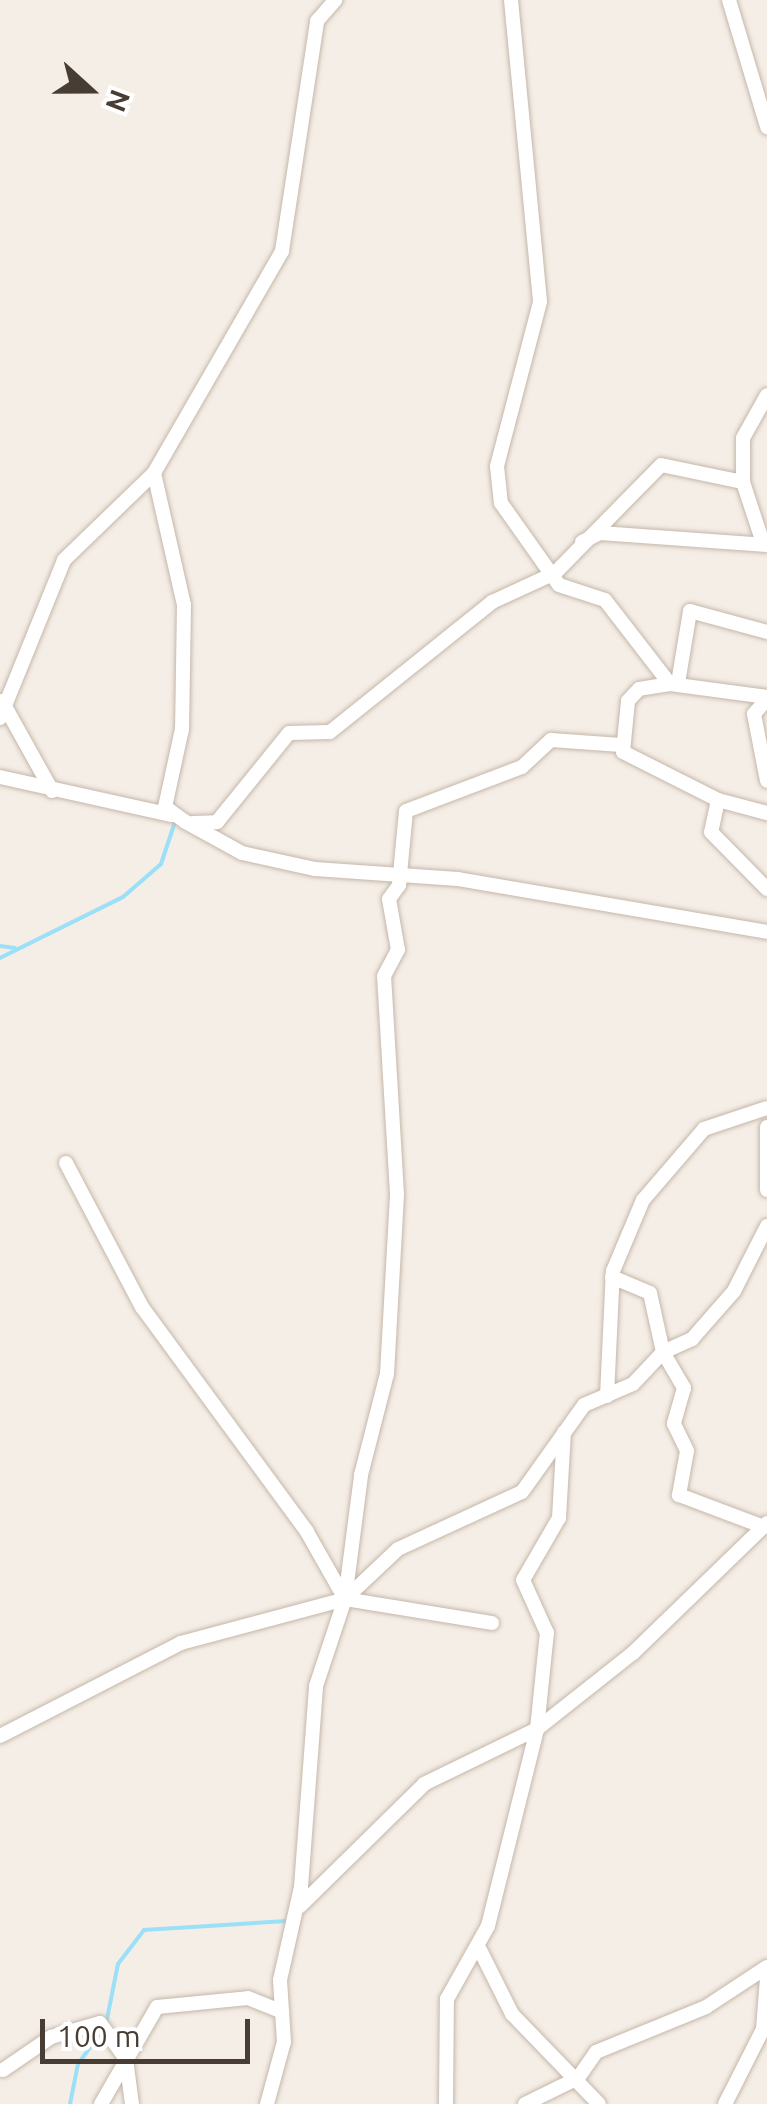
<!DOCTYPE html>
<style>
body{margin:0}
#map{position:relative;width:767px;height:2104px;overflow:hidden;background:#f5eee6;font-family:Ubuntu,sans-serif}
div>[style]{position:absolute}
.stream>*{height:4px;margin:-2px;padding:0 2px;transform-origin:2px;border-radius:2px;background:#9be0f8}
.roads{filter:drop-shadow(0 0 2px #c4b7aa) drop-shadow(0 0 2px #c4b7aa)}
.street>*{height:14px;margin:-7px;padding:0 7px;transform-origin:7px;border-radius:7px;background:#fff}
span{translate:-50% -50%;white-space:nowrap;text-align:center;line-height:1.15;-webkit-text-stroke:8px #fff;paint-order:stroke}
.north{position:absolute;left:40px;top:40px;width:100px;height:100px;-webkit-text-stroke:8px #fff;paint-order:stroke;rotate:111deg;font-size:28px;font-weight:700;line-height:40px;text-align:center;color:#483d34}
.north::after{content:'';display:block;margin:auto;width:35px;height:45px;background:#483d34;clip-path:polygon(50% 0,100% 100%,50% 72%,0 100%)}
.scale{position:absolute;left:40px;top:2019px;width:210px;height:45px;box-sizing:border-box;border:5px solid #483d34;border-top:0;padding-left:12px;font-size:30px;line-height:35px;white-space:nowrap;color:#483d34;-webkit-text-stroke:8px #fff;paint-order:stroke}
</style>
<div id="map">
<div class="stream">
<i style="left:0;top:946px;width:15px;rotate:8deg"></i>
<i style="left:0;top:958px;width:137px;rotate:-26.4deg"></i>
<i style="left:123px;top:897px;width:50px;rotate:-41deg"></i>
<i style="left:161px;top:864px;width:47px;rotate:-71.6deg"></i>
<i style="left:106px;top:2024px;width:61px;rotate:-78.7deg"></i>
<i style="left:118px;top:1964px;width:43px;rotate:-52.6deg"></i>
<i style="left:144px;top:1930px;width:143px;rotate:-3.6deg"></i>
<i style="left:70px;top:2104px;width:41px;rotate:-78.7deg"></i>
<i style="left:78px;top:2064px;width:39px;rotate:-54deg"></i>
</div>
<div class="roads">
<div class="street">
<i style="left:511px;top:0;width:303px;rotate:84.5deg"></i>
<i style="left:540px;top:302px;width:170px;rotate:104.7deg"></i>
<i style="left:497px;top:466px;width:37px;rotate:84deg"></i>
<i style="left:501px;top:503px;width:100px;rotate:54.7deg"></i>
<i style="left:559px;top:585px;width:48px;rotate:18.1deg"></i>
<i style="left:605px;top:600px;width:106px;rotate:52.3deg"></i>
<i style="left:670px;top:684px;width:98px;rotate:7.6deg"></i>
<i style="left:729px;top:0;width:133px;rotate:73.3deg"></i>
<i style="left:154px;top:473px;width:135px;rotate:77.2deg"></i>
<i style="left:184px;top:605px;width:124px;rotate:90.9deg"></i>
<i style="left:182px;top:729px;width:80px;rotate:102.3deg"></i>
<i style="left:165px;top:807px;width:24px;rotate:36deg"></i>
<i style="left:184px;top:821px;width:66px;rotate:28.9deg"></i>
<i style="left:242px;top:853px;width:75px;rotate:12.4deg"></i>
<i style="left:315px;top:869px;width:143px;rotate:4deg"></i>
<i style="left:458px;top:879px;width:314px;rotate:9.7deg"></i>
<i style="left:582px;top:542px;width:20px;rotate:-27deg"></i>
<i style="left:600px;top:533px;width:167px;rotate:4.1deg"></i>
<i style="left:763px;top:543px;width:64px;rotate:-108.2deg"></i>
<i style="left:743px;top:482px;width:44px;rotate:-90deg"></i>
<i style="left:743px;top:438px;width:49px;rotate:-60.8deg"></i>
<i style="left:678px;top:683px;width:73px;rotate:-80.5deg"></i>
<i style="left:690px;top:611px;width:80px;rotate:15.3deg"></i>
<i style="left:670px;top:684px;width:31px;rotate:171deg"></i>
<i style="left:639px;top:689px;width:16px;rotate:133deg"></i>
<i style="left:628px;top:701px;width:51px;rotate:95.6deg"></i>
<i style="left:623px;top:752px;width:106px;rotate:26.8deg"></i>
<i style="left:718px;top:800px;width:51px;rotate:14.9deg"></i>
<i style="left:767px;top:699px;width:20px;rotate:131deg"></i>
<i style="left:754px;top:714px;width:68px;rotate:79deg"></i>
<i style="left:2px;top:701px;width:103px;rotate:60.9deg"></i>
<i style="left:0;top:718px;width:170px;rotate:-67.9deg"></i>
<i style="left:64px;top:560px;width:125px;rotate:-44deg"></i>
<i style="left:154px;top:473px;width:256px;rotate:-60deg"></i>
<i style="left:282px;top:251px;width:233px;rotate:-81.3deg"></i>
<i style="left:317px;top:21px;width:28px;rotate:-49deg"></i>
<i style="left:0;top:777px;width:176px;rotate:12.5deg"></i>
<i style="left:718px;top:800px;width:33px;rotate:102deg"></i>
<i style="left:711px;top:832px;width:80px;rotate:45.5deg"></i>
<i style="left:193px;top:823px;width:24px;rotate:-2deg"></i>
<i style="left:217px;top:822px;width:114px;rotate:-51deg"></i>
<i style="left:289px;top:733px;width:41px;rotate:-1.4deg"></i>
<i style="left:330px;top:732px;width:208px;rotate:-38.7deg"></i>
<i style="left:492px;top:602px;width:69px;rotate:-24.7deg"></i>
<i style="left:555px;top:573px;width:151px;rotate:-45.5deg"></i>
<i style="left:661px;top:465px;width:84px;rotate:11.7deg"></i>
<i style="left:767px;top:1127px;width:63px;rotate:90deg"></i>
<i style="left:66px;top:1163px;width:163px;rotate:62.2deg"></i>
<i style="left:142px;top:1307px;width:279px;rotate:53.7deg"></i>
<i style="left:307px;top:1532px;width:77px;rotate:60.4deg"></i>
<i style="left:345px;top:1599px;width:149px;rotate:9.3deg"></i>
<i style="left:612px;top:1277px;width:41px;rotate:22.8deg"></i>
<i style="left:650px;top:1293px;width:60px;rotate:77.6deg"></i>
<i style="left:663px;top:1352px;width:42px;rotate:59.7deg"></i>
<i style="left:684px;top:1388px;width:37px;rotate:106deg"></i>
<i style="left:674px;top:1424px;width:30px;rotate:64deg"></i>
<i style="left:687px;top:1451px;width:45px;rotate:100.3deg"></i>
<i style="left:679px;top:1495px;width:91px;rotate:20.6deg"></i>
<i style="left:607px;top:1396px;width:125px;rotate:-87.3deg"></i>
<i style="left:613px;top:1271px;width:77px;rotate:-67.1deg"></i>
<i style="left:643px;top:1200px;width:94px;rotate:-49.3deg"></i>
<i style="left:704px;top:1129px;width:66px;rotate:-18.4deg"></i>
<i style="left:0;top:1736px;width:203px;rotate:-27.2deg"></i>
<i style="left:181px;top:1643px;width:170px;rotate:-15deg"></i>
<i style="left:345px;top:1599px;width:73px;rotate:-43.3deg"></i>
<i style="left:398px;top:1549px;width:136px;rotate:-24.7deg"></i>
<i style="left:522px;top:1492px;width:107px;rotate:-54.5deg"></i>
<i style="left:584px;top:1405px;width:53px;rotate:-23.2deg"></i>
<i style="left:633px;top:1384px;width:44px;rotate:-46.8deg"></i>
<i style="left:663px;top:1352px;width:32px;rotate:-24deg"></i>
<i style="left:692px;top:1339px;width:64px;rotate:-48.8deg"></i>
<i style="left:734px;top:1291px;width:73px;rotate:-63.1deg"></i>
<i style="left:300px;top:1906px;width:174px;rotate:-44.5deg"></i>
<i style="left:424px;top:1784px;width:126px;rotate:-26deg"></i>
<i style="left:537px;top:1729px;width:122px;rotate:-38.4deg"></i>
<i style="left:633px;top:1653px;width:187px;rotate:-44.1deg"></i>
<i style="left:480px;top:1950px;width:72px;rotate:63.4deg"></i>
<i style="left:512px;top:2014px;width:125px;rotate:46deg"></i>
<i style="left:3px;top:2070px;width:58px;rotate:-34.5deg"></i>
<i style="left:51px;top:2037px;width:51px;rotate:-15.9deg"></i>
<i style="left:100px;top:2023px;width:44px;rotate:54.2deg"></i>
<i style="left:126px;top:2059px;width:45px;rotate:82.4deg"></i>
<i style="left:101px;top:2104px;width:112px;rotate:-60deg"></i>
<i style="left:157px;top:2007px;width:91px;rotate:-5.6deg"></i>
<i style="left:248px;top:1998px;width:37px;rotate:22deg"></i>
<i style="left:267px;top:2104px;width:64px;rotate:-74.7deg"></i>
<i style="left:284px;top:2042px;width:62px;rotate:-93.7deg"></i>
<i style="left:280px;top:1980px;width:95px;rotate:-77.3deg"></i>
<i style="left:301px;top:1887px;width:202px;rotate:-85.7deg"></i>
<i style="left:316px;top:1686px;width:92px;rotate:-71.6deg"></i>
<i style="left:345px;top:1599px;width:125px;rotate:-82.6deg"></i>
<i style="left:361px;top:1475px;width:104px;rotate:-75.6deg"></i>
<i style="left:387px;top:1374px;width:180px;rotate:-86.8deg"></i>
<i style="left:397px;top:1194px;width:218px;rotate:-93.4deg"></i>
<i style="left:384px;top:976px;width:30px;rotate:-62deg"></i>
<i style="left:398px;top:950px;width:52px;rotate:-100deg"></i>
<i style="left:389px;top:899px;width:17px;rotate:-54deg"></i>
<i style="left:399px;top:885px;width:74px;rotate:-84.6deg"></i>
<i style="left:406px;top:811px;width:124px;rotate:-20.8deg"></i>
<i style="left:522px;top:767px;width:40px;rotate:-43deg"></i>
<i style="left:551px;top:740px;width:70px;rotate:4.1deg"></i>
<i style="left:446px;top:2104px;width:105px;rotate:-89.5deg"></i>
<i style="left:447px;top:1999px;width:84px;rotate:-60.7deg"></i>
<i style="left:488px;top:1926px;width:203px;rotate:-76deg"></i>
<i style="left:537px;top:1729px;width:97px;rotate:-84.1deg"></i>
<i style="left:547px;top:1633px;width:58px;rotate:-114.4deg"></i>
<i style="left:523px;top:1580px;width:72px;rotate:-59.9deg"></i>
<i style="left:559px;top:1518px;width:86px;rotate:-86.7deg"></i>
<i style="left:525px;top:2104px;width:59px;rotate:-26.1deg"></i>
<i style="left:578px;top:2078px;width:32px;rotate:-55deg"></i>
<i style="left:596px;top:2052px;width:119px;rotate:-22.2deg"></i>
<i style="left:706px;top:2007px;width:73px;rotate:-33.3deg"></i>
<i style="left:725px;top:2104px;width:84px;rotate:-63.1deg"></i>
<i style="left:763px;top:2029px;width:51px;rotate:-85.5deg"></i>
</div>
</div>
<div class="north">N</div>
<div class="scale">100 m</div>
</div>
